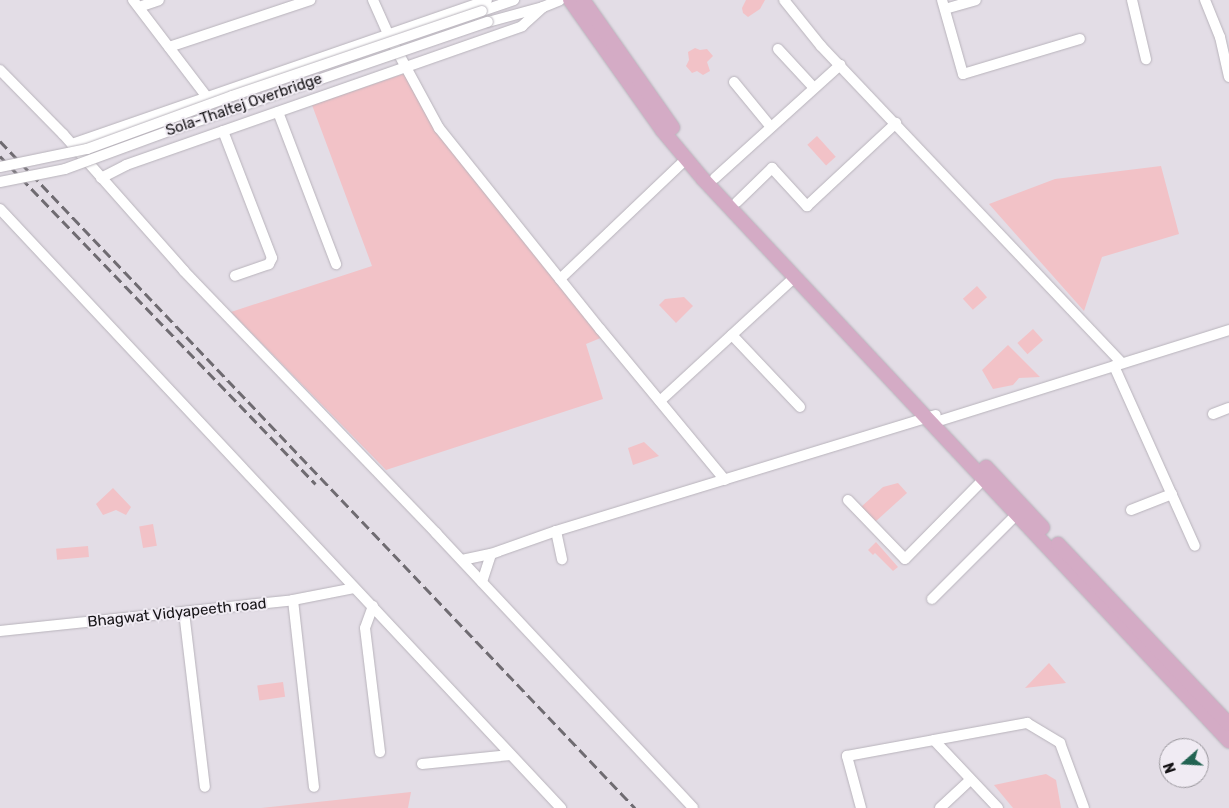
<!DOCTYPE html>
<style>
body{margin:0}
#map{position:relative;width:1229px;height:808px;overflow:hidden;background:#e3dde6;font-family:Rubik,sans-serif}
div>[style]{position:absolute}
.green>*{inset:0;background:#f2c2c7;transform-origin:0 0}
.roads{filter:drop-shadow(0 0 1px #b8b3bb) drop-shadow(0 0 1px #b8b3bb)}
.minor>*{height:10px;margin:-5px;padding:0 5px;transform-origin:5px;border-radius:5px;background:#fff}
.major>*{height:14px;margin:-7px;padding:0 7px;transform-origin:7px;border-radius:7px;background:#d4abc5}
.rail>*{height:3px;margin-top:-1.5px;transform-origin:0;background:repeating-linear-gradient(90deg,#6f6b71 0 10px,transparent 0 15px)}
.bridges{filter:drop-shadow(0 0 1px #b8b3bb) drop-shadow(0 0 1px #b8b3bb)}
.minor-bridge>*{height:10px;margin:-5px;padding:0 5px;transform-origin:5px;border-radius:5px;background:#fff}
span{translate:-50% -50%;white-space:nowrap;text-align:center;line-height:1.15;-webkit-text-stroke:4px #f0ebf3;paint-order:stroke}
.street-label{font-size:15px;color:#151316}
.north{position:absolute;left:1159px;top:738px;width:50px;height:50px;box-sizing:border-box;background:#f0ebf3;border:1px solid #98959b;border-radius:50%;rotate:251deg;font-size:14px;font-weight:700;line-height:20px;text-align:center;color:#151316}
.north::after{content:'';display:block;margin:auto;width:18px;height:22px;background:#226352;clip-path:polygon(50% 0,100% 100%,50% 72%,0 100%)}
</style>
<div id="map">
<div class="green">
<i style="clip-path:polygon(746px 0,765px 0,760px 9px,748px 17px,743px 13px,742px 8px)"></i>
<i style="clip-path:polygon(695px 48px,700px 50px,707px 49px,713px 56px,707px 62px,710px 71px,703px 75px,697px 71px,692px 73px,686px 66px,689px 60px,688px 52px)"></i>
<i style="clip-path:polygon(406px 73px,437px 129px,603px 337px,586px 344px,603px 399px,386px 470px,231px 312px,372px 266px,312px 105px)"></i>
<i style="left:817px;top:136px;width:28px;height:13px;rotate:48deg"></i>
<i style="clip-path:polygon(1161px 166px,1179px 234px,1102px 257px,1084px 311px,989px 204px,1055px 179px)"></i>
<i style="left:977px;top:286px;width:15px;height:19px;rotate:48deg"></i>
<i style="clip-path:polygon(684px 297px,693px 306px,676px 323px,659px 305px,665px 299px)"></i>
<i style="left:1033px;top:329px;width:15px;height:21px;rotate:48deg"></i>
<i style="clip-path:polygon(1008px 345px,1040px 377px,1019px 378px,1013px 385px,993px 389px,982px 370px)"></i>
<i style="clip-path:polygon(644px 442px,659px 456px,633px 465px,628px 448px)"></i>
<i style="clip-path:polygon(898px 483px,907px 493px,875px 522px,861px 507px,883px 487px)"></i>
<i style="clip-path:polygon(113px 488px,131px 507px,126px 515px,116px 510px,103px 515px,96px 504px)"></i>
<i style="left:153px;top:524px;width:22px;height:14px;rotate:80deg"></i>
<i style="clip-path:polygon(876px 542px,898px 567px,893px 571px,875px 553px,873px 555px,868px 550px)"></i>
<i style="left:88px;top:546px;width:11px;height:32px;rotate:85deg"></i>
<i style="clip-path:polygon(1049px 663px,1066px 683px,1025px 688px)"></i>
<i style="left:283px;top:682px;width:15px;height:26px;rotate:82deg"></i>
<i style="clip-path:polygon(1046px 774px,1056px 780px,1061px 808px,1013px 808px,994px 785px)"></i>
<i style="clip-path:polygon(411px 792px,408px 808px,261px 808px)"></i>
</div>
<div class="roads">
<div class="minor">
<i style="left:133px;top:0;width:122px;rotate:52.7deg"></i>
<i style="left:373px;top:0;width:39px;rotate:66deg"></i>
<i style="left:389px;top:36px;width:105px;rotate:61.5deg"></i>
<i style="left:439px;top:128px;width:258px;rotate:51.3deg"></i>
<i style="left:600px;top:329px;width:196px;rotate:50.4deg"></i>
<i style="left:784px;top:0;width:59px;rotate:51.2deg"></i>
<i style="left:821px;top:46px;width:437px;rotate:46.5deg"></i>
<i style="left:942px;top:0;width:77px;rotate:74.2deg"></i>
<i style="left:963px;top:74px;width:122px;rotate:-16.7deg"></i>
<i style="left:1132px;top:0;width:61px;rotate:76.7deg"></i>
<i style="left:1205px;top:0;width:40px;rotate:68deg"></i>
<i style="left:1220px;top:37px;width:41px;rotate:77.3deg"></i>
<i style="left:139px;top:7px;width:21px;rotate:-19deg"></i>
<i style="left:945px;top:9px;width:32px;rotate:-16deg"></i>
<i style="left:482px;top:11px;width:34px;rotate:-19deg"></i>
<i style="left:488px;top:22px;width:57px;rotate:-15.3deg"></i>
<i style="left:543px;top:7px;width:18px;rotate:-22deg"></i>
<i style="left:169px;top:47px;width:149px;rotate:-18.4deg"></i>
<i style="left:778px;top:49px;width:53px;rotate:47.3deg"></i>
<i style="left:0;top:70px;width:90px;rotate:45.5deg"></i>
<i style="left:63px;top:134px;width:183px;rotate:48.5deg"></i>
<i style="left:184px;top:271px;width:364px;rotate:46.1deg"></i>
<i style="left:436px;top:533px;width:376px;rotate:46.9deg"></i>
<i style="left:734px;top:82px;width:58px;rotate:50.6deg"></i>
<i style="left:278px;top:112px;width:163px;rotate:69.1deg"></i>
<i style="left:223px;top:131px;width:136px;rotate:68.9deg"></i>
<i style="left:272px;top:258px;width:7px;rotate:117deg"></i>
<i style="left:269px;top:264px;width:36px;rotate:161deg"></i>
<i style="left:72px;top:144px;width:439px;rotate:-19.1deg"></i>
<i style="left:101px;top:178px;width:28px;rotate:-27deg"></i>
<i style="left:126px;top:165px;width:420px;rotate:-19.3deg"></i>
<i style="left:522px;top:26px;width:28px;rotate:-42deg"></i>
<i style="left:715px;top:178px;width:169px;rotate:-42.1deg"></i>
<i style="left:737px;top:202px;width:49px;rotate:-44.2deg"></i>
<i style="left:772px;top:168px;width:52px;rotate:47.4deg"></i>
<i style="left:807px;top:206px;width:122px;rotate:-43deg"></i>
<i style="left:0;top:209px;width:821px;rotate:46.88deg"></i>
<i style="left:560px;top:279px;width:174px;rotate:-43.6deg"></i>
<i style="left:732px;top:335px;width:99px;rotate:46.6deg"></i>
<i style="left:1114px;top:366px;width:197px;rotate:65.8deg"></i>
<i style="left:660px;top:401px;width:183px;rotate:-42.6deg"></i>
<i style="left:1213px;top:414px;width:17px;rotate:-21deg"></i>
<i style="left:942px;top:420px;width:301px;rotate:-17.4deg"></i>
<i style="left:848px;top:500px;width:82px;rotate:46deg"></i>
<i style="left:905px;top:559px;width:112px;rotate:-45.4deg"></i>
<i style="left:1131px;top:510px;width:44px;rotate:-21.3deg"></i>
<i style="left:556px;top:531px;width:29px;rotate:78deg"></i>
<i style="left:462px;top:560px;width:30px;rotate:-12deg"></i>
<i style="left:491px;top:554px;width:69px;rotate:-19.5deg"></i>
<i style="left:556px;top:531px;width:397px;rotate:-17deg"></i>
<i style="left:482px;top:582px;width:29px;rotate:-72deg"></i>
<i style="left:932px;top:599px;width:120px;rotate:-45deg"></i>
<i style="left:293px;top:600px;width:188px;rotate:83.6deg"></i>
<i style="left:373px;top:606px;width:23px;rotate:110deg"></i>
<i style="left:365px;top:628px;width:125px;rotate:83.1deg"></i>
<i style="left:184px;top:612px;width:176px;rotate:83.2deg"></i>
<i style="left:0;top:631px;width:295px;rotate:-6deg"></i>
<i style="left:293px;top:600px;width:62px;rotate:-11.1deg"></i>
<i style="left:422px;top:764px;width:89px;rotate:-5.8deg"></i>
<i style="left:861px;top:808px;width:54px;rotate:-105.1deg"></i>
<i style="left:847px;top:756px;width:88px;rotate:-10.4deg"></i>
<i style="left:940px;top:808px;width:41px;rotate:-43deg"></i>
<i style="left:998px;top:808px;width:93px;rotate:-133.3deg"></i>
<i style="left:934px;top:740px;width:95px;rotate:-10.4deg"></i>
<i style="left:1027px;top:723px;width:39px;rotate:31deg"></i>
<i style="left:1060px;top:743px;width:69px;rotate:69.7deg"></i>
</div>
<div class="major">
<i style="left:570px;top:0;width:159px;rotate:54.7deg"></i>
<i style="left:662px;top:130px;width:64px;rotate:50.1deg"></i>
<i style="left:703px;top:179px;width:770px;rotate:46.9deg"></i>
<i style="left:583px;top:0;width:156px;rotate:54.9deg"></i>
<i style="left:986px;top:467px;width:83px;rotate:46.9deg"></i>
<i style="left:1058px;top:544px;width:248px;rotate:46.5deg"></i>
</div>
</div>
<div class="rail">
<i style="left:0;top:141px;width:921px;rotate:46.41deg"></i>
<i style="left:0;top:156px;width:455px;rotate:46.1deg"></i>
</div>
<div class="bridges">
<div class="minor-bridge">
<i style="left:0;top:167px;width:89px;rotate:-11.7deg"></i>
<i style="left:87px;top:149px;width:154px;rotate:-20.1deg"></i>
<i style="left:232px;top:96px;width:264px;rotate:-18.8deg"></i>
<i style="left:0;top:182px;width:66px;rotate:-11.3deg"></i>
<i style="left:65px;top:169px;width:111px;rotate:-20.1deg"></i>
<i style="left:169px;top:131px;width:337px;rotate:-18.9deg"></i>
</div>
</div>
<div class="street-label">
<span style="left:244px;top:105px;rotate:-19deg">Sola-Thaltej Overbridge</span>
<span style="left:177px;top:613px;rotate:-6deg">Bhagwat Vidyapeeth road</span>
</div>
<div class="north">N</div>
</div>
